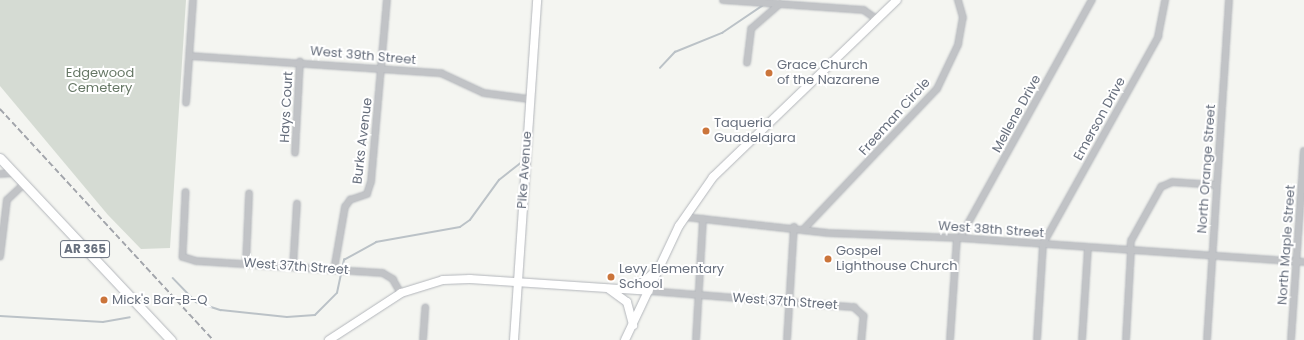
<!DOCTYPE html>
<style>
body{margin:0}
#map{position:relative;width:1304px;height:340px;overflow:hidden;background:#f4f5f1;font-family:Poppins,sans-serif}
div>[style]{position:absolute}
.green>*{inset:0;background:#d5dbd3}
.stream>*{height:1.5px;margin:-0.75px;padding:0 0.75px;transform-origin:0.75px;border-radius:0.75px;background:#bbc2c7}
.roads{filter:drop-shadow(0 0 1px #b3b6bb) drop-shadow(0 0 1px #b3b6bb)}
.street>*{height:5.5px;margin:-2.75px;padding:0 2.75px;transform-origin:2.75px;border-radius:2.75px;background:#c1c3c6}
.secondary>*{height:8px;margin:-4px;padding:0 4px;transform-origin:4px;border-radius:4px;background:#fff}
.primary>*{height:9px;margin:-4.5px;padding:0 4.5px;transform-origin:4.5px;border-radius:4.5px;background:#fff}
.rail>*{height:1.5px;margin-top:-0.75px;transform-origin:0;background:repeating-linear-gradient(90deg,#a2a5ab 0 6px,transparent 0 9px)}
.dots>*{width:11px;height:11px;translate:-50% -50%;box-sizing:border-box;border:2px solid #fff;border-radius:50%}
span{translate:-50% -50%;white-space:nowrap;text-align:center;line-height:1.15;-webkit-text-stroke:4px #fff;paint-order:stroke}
.shield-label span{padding:1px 3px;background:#fff;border:1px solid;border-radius:3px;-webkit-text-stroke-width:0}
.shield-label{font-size:12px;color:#68707e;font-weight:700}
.street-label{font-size:13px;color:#68707e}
.poi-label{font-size:13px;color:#68707e}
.left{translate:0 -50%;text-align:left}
.park-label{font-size:13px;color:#667765}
</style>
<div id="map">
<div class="green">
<i style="clip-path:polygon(0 0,186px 0,170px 248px,141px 249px,108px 215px,0 86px)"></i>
</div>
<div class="stream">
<i style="left:660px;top:68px;width:22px;rotate:-47deg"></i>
<i style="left:675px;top:52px;width:51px;rotate:-22deg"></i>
<i style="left:722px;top:33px;width:52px;rotate:-34deg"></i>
<i style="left:173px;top:278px;width:33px;rotate:46deg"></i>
<i style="left:196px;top:302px;width:26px;rotate:18deg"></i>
<i style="left:221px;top:310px;width:66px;rotate:6.1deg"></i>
<i style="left:287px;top:317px;width:28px;rotate:-4deg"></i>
<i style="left:315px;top:315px;width:31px;rotate:-45deg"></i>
<i style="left:337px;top:293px;width:34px;rotate:-78deg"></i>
<i style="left:344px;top:260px;width:37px;rotate:-29deg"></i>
<i style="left:376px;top:242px;width:85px;rotate:-10.1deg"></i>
<i style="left:460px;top:227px;width:12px;rotate:-35deg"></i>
<i style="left:470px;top:220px;width:49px;rotate:-54.1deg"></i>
<i style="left:499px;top:180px;width:29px;rotate:-38deg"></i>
<i style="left:0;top:316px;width:103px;rotate:3.3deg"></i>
<i style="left:103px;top:322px;width:27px;rotate:-10deg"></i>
</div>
<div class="roads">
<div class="street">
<i style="left:723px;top:0;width:141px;rotate:4.1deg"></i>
<i style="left:864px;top:10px;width:16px;rotate:35deg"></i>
<i style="left:190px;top:56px;width:252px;rotate:3.9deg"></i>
<i style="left:441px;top:73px;width:47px;rotate:24.9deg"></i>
<i style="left:484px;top:93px;width:45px;rotate:7.6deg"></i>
<i style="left:747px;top:63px;width:34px;rotate:-83deg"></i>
<i style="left:751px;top:29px;width:38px;rotate:-41deg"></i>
<i style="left:186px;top:103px;width:103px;rotate:-86.1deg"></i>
<i style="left:295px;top:153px;width:91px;rotate:-86.9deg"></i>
<i style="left:0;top:174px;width:13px;rotate:-4deg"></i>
<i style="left:186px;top:192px;width:65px;rotate:92.6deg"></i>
<i style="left:183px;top:257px;width:14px;rotate:17deg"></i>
<i style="left:196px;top:261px;width:187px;rotate:3.7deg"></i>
<i style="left:383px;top:273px;width:12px;rotate:31deg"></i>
<i style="left:393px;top:279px;width:16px;rotate:60deg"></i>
<i style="left:685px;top:217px;width:144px;rotate:6.4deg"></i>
<i style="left:828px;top:233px;width:132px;rotate:2.2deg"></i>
<i style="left:960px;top:238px;width:345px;rotate:4deg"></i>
<i style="left:804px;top:229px;width:193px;rotate:-46.5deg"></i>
<i style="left:937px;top:89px;width:49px;rotate:-64.5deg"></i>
<i style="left:958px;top:45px;width:27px;rotate:-80deg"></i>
<i style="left:963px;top:18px;width:19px;rotate:-106deg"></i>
<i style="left:960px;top:238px;width:272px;rotate:-61deg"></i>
<i style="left:1130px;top:251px;width:10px;rotate:-84deg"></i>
<i style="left:1131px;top:241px;width:62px;rotate:-60.9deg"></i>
<i style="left:1161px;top:187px;width:12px;rotate:-24deg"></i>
<i style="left:1172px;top:182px;width:44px;rotate:3.9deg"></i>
<i style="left:0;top:257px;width:57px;rotate:-83deg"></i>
<i style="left:7px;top:200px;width:23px;rotate:-43deg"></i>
<i style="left:246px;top:264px;width:70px;rotate:-87.5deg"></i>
<i style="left:293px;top:267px;width:63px;rotate:-86.4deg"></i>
<i style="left:334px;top:270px;width:64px;rotate:-80.1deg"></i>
<i style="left:345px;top:207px;width:9px;rotate:-54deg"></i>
<i style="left:350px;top:200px;width:18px;rotate:-19deg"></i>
<i style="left:367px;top:194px;width:13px;rotate:-72deg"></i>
<i style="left:371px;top:182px;width:183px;rotate:-85deg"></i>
<i style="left:649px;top:291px;width:206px;rotate:4.5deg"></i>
<i style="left:854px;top:307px;width:13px;rotate:42deg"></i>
<i style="left:864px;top:316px;width:24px;rotate:95deg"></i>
<i style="left:423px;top:340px;width:32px;rotate:-86deg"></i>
<i style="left:696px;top:340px;width:121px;rotate:-86.7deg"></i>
<i style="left:787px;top:340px;width:113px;rotate:-86.5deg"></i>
<i style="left:950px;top:340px;width:102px;rotate:-86.1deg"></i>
<i style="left:1037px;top:340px;width:96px;rotate:-86.4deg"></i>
<i style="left:1043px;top:244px;width:237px;rotate:-60.9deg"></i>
<i style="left:1158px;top:37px;width:38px;rotate:-79deg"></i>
<i style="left:1082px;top:340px;width:92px;rotate:-86.3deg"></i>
<i style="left:1126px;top:340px;width:89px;rotate:-86.8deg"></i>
<i style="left:1207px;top:340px;width:341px;rotate:-86.3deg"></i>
<i style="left:1291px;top:340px;width:189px;rotate:-86.1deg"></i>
</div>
<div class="secondary">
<i style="left:625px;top:287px;width:17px;rotate:-13deg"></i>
<i style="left:642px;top:283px;width:23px;rotate:-41deg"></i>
<i style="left:609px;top:289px;width:22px;rotate:36deg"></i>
<i style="left:627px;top:302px;width:24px;rotate:75deg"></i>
<i style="left:329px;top:340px;width:86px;rotate:-33.1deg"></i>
<i style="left:401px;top:293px;width:44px;rotate:-17.2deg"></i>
<i style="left:443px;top:280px;width:27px;rotate:-2deg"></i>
<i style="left:470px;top:279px;width:179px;rotate:3.8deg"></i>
<i style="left:514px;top:340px;width:341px;rotate:-86.1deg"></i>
<i style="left:625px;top:340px;width:126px;rotate:-64.7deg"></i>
<i style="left:679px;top:226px;width:60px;rotate:-55.2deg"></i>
<i style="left:713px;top:177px;width:255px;rotate:-43.9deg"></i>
</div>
<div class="primary">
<i style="left:0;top:158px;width:250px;rotate:46.8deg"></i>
</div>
</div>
<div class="rail">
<i style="left:0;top:109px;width:314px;rotate:47.3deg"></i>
</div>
<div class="dots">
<i style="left:769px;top:73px;background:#cb753b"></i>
<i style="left:706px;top:131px;background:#cb753b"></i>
<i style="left:828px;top:259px;background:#cb753b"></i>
<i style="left:611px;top:277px;background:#cb753b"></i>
<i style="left:104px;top:300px;background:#cb753b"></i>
</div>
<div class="shield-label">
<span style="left:85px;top:249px">AR 365</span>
</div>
<div class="street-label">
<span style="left:363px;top:56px;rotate:5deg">West 39th Street</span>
<span style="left:287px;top:107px;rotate:-87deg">Hays Court</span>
<span style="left:1017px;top:114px;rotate:-61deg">Mellene Drive</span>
<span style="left:895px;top:117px;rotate:-48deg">Freeman Circle</span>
<span style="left:1100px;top:119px;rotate:-61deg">Emerson Drive</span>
<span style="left:363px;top:141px;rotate:-83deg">Burks Avenue</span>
<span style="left:1207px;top:169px;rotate:-86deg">North Orange Street</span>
<span style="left:525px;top:170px;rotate:-86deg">Pike Avenue</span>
<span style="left:991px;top:230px;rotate:4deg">West 38th Street</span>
<span style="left:1287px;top:245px;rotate:-86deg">North Maple Street</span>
<span style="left:296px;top:267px;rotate:4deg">West 37th Street</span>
<span style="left:785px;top:302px;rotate:4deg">West 37th Street</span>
</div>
<div class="poi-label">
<span class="left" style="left:777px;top:73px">Grace Church<br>of the Nazarene</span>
<span class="left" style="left:714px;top:131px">Taqueria<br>Guadelajara</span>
<span class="left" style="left:836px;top:259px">Gospel<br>Lighthouse Church</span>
<span class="left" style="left:619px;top:277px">Levy Elementary<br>School</span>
<span class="left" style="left:112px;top:300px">Mick's Bar-B-Q</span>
</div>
<div class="park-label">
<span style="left:100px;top:81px">Edgewood<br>Cemetery</span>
</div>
</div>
